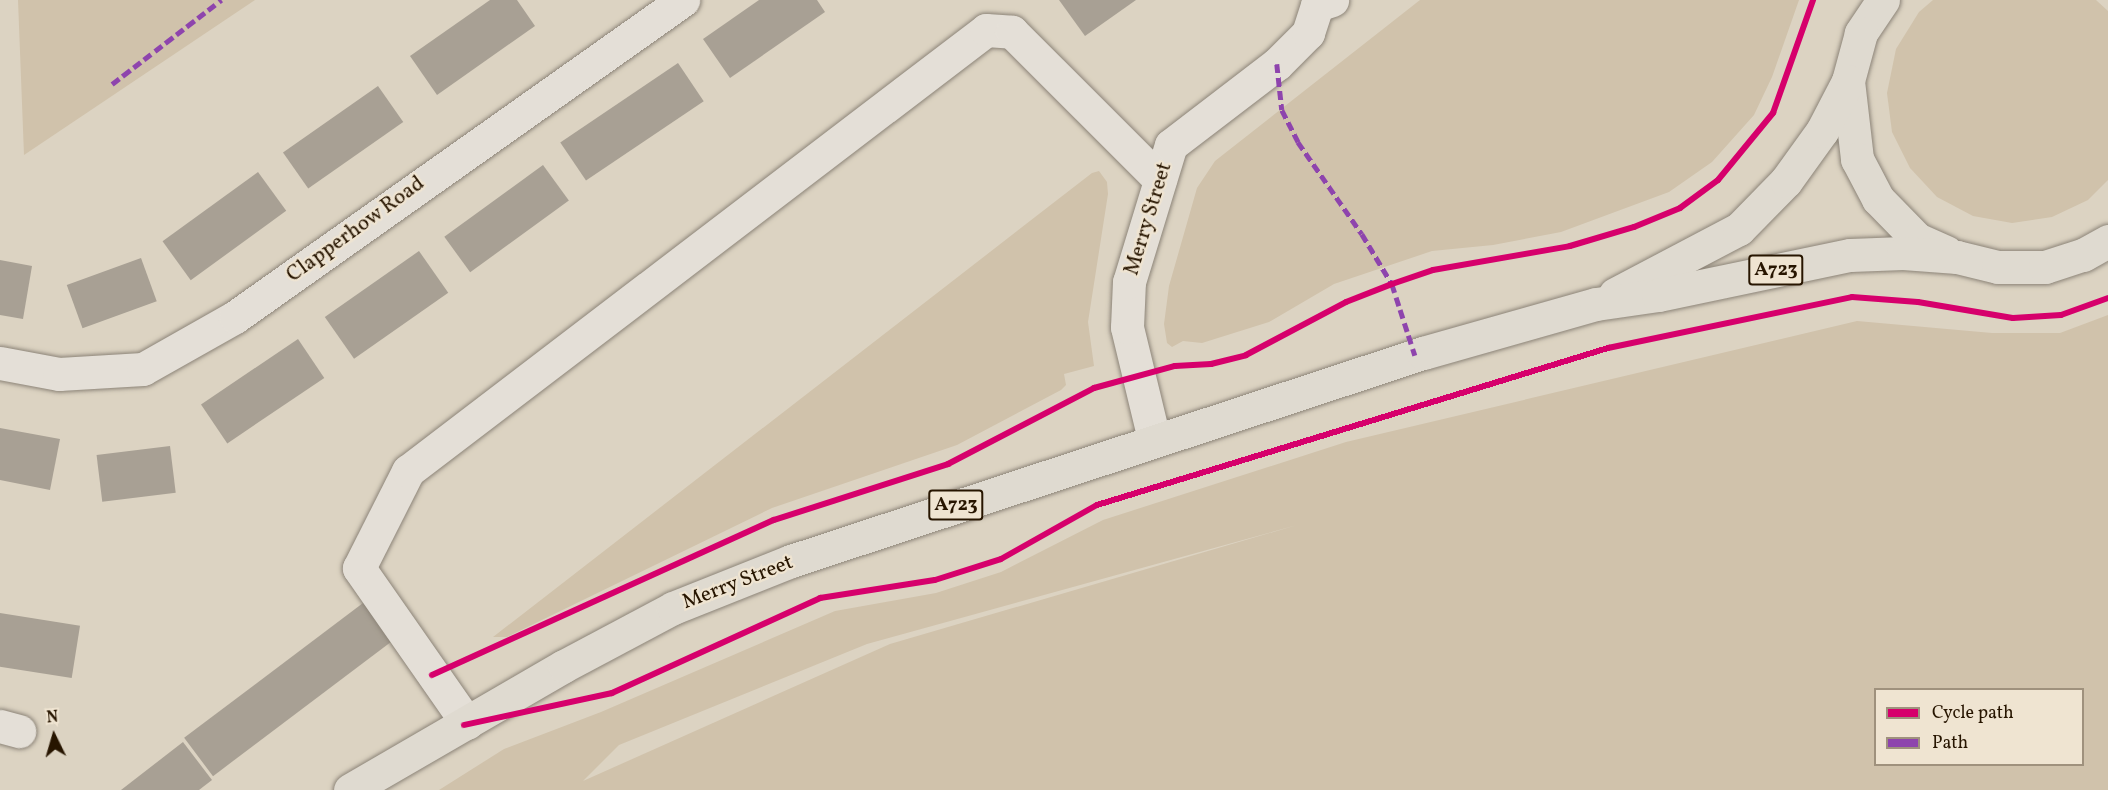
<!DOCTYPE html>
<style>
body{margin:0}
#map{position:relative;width:2108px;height:790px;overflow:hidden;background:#dcd3c2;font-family:Vollkorn,serif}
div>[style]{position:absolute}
.green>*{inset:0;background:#d0c2ab}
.building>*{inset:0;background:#a8a094;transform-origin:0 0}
.roads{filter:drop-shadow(0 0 2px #8c8478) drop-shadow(0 0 2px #8c8478)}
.minor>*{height:33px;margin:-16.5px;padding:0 16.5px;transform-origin:16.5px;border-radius:16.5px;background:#e4dfd7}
.major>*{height:33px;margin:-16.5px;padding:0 16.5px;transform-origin:16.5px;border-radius:16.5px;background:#dfdad0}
.quiet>*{height:4.5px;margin-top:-2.25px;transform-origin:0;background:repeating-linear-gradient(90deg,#8e44ad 0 9px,transparent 0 13.5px)}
.cycleway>*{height:6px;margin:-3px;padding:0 3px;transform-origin:3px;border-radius:3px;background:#d6006c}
span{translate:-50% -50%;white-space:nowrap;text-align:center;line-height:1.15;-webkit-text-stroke:4.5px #efe4d1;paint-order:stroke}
.shield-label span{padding:2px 4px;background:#efe4d1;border:2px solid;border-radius:4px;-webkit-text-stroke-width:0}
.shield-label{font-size:20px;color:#271500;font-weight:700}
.street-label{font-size:21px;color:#271500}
.legend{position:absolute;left:1874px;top:688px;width:210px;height:78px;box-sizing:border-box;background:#efe4d1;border:2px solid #9f917d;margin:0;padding:8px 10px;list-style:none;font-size:18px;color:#271500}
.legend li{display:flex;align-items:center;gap:12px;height:30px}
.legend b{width:30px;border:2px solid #9f917d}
.north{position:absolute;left:24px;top:706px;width:60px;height:60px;-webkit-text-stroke:4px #efe4d1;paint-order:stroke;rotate:355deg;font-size:16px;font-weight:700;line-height:24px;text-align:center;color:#271500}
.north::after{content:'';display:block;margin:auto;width:21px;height:27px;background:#271500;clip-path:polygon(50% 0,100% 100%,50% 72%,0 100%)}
</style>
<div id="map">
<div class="green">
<i style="clip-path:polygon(18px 0,255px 0,24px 155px)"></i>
<i style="clip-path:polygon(1420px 0,1799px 0,1772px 77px,1754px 115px,1712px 162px,1669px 192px,1561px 232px,1493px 245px,1432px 251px,1334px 284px,1269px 322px,1202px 343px,1183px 341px,1172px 347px,1167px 343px,1164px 324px,1169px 286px,1197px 188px,1215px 161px)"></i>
<i style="clip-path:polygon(1933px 0,2096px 0,2108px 11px,2108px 180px,2088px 200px,2052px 217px,2012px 223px,1973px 216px,1937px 197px,1910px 168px,1892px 132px,1887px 93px,1896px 49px,1919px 12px)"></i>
<i style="clip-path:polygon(1099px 171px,1107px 182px,1108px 194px,1088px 322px,1094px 366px,1064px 374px,1066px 385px,1061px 390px,957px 445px,772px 508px,507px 637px,493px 637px,1092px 173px)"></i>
<i style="clip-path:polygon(evenodd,2108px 315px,2108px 790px,439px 790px,504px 749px,601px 712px,835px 611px,936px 593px,1001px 572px,1103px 520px,1346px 442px,1857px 321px,1992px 333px,2060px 333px,2108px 315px,1297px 525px,890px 644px,583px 781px,619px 745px,867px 644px,1297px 525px,2108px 315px,1876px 690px,2082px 690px,2082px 764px,1876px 764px,1876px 690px)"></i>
</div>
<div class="building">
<i style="clip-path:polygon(490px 0,517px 0,535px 26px,437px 95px,410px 56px)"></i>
<i style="clip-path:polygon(759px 0,817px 0,825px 12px,730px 78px,703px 39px)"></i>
<i style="clip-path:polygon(1059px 0,1136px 0,1085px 36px)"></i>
<i style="left:678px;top:63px;width:46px;height:142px;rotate:56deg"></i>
<i style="left:378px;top:86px;width:44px;height:116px;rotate:55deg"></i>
<i style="left:543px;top:165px;width:44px;height:122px;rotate:54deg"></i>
<i style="left:258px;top:172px;width:48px;height:118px;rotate:54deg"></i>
<i style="left:419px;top:251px;width:51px;height:115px;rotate:55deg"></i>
<i style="left:141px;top:258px;width:46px;height:79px;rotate:70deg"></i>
<i style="clip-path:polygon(0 260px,32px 266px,23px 319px,0 315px)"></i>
<i style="left:298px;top:339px;width:47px;height:117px;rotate:56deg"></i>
<i style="clip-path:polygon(0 428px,60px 439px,50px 490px,0 480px)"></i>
<i style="left:170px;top:446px;width:47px;height:74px;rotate:83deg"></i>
<i style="left:367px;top:600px;width:48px;height:229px;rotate:53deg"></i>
<i style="left:0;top:613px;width:81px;height:53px;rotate:9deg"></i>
<i style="clip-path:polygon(183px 742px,212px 780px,199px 790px,121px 790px)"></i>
</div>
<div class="roads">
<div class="minor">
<i style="left:0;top:363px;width:60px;rotate:10.6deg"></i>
<i style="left:59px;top:374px;width:84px;rotate:-3.4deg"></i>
<i style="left:143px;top:369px;width:106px;rotate:-29.5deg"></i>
<i style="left:235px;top:317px;width:549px;rotate:-35.28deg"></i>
<i style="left:1154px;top:439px;width:115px;rotate:-103.6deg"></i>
<i style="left:1127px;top:327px;width:45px;rotate:-87.5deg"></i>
<i style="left:1129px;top:282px;width:143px;rotate:-73deg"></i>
<i style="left:1171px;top:145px;width:133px;rotate:-37.4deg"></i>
<i style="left:1277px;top:64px;width:44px;rotate:-45deg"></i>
<i style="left:1308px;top:33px;width:29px;rotate:-72deg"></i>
<i style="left:1317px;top:5px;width:16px;rotate:-18deg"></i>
<i style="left:467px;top:723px;width:189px;rotate:-124.9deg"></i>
<i style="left:359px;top:568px;width:109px;rotate:-63.2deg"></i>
<i style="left:408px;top:471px;width:727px;rotate:-37.34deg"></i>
<i style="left:986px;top:30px;width:26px;rotate:4deg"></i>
<i style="left:1012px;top:32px;width:209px;rotate:45deg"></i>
<i style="left:0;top:726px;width:20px;rotate:15deg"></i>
</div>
<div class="major">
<i style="left:1883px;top:0;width:40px;rotate:124deg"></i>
<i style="left:1861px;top:33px;width:50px;rotate:105.2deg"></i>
<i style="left:1848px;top:81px;width:79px;rotate:83.4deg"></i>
<i style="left:1857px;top:159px;width:45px;rotate:62.3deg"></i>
<i style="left:1878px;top:199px;width:56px;rotate:45.7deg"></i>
<i style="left:1917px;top:239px;width:32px;rotate:24deg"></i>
<i style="left:1615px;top:294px;width:140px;rotate:-27.7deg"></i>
<i style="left:1739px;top:229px;width:67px;rotate:-45.6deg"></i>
<i style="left:1786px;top:181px;width:62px;rotate:-54.2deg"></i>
<i style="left:1822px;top:131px;width:56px;rotate:-62.5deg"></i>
<i style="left:350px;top:790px;width:247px;rotate:-30.1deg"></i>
<i style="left:564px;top:666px;width:123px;rotate:-28deg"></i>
<i style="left:673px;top:608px;width:127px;rotate:-21.7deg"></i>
<i style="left:791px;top:561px;width:665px;rotate:-18.22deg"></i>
<i style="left:1423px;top:353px;width:180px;rotate:-15.8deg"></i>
<i style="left:1596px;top:304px;width:63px;rotate:-8.3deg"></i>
<i style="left:1658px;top:295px;width:196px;rotate:-11.8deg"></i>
<i style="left:1850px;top:255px;width:53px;rotate:-2.2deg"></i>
<i style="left:1903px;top:253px;width:54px;rotate:4.2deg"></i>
<i style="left:1957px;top:257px;width:42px;rotate:13.7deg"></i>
<i style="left:1998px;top:267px;width:47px"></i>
<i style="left:2045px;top:267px;width:40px;rotate:-18deg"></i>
<i style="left:2083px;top:255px;width:29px;rotate:-29deg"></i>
</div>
</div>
<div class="quiet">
<i style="left:1277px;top:64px;width:46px;rotate:83.8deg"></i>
<i style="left:1282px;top:110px;width:36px;rotate:63deg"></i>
<i style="left:1298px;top:142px;width:112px;rotate:55.2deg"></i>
<i style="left:1362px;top:234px;width:58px;rotate:59deg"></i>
<i style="left:1392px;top:284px;width:75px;rotate:72.1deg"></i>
<i style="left:112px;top:84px;width:138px;rotate:-37.6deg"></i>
</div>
<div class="cycleway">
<i style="left:432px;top:675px;width:375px;rotate:-24.4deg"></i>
<i style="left:774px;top:520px;width:183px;rotate:-17.8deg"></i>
<i style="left:948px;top:464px;width:165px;rotate:-27.5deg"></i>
<i style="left:1094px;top:388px;width:84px;rotate:-15.2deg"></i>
<i style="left:1175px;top:366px;width:36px;rotate:-3deg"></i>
<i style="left:1211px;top:364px;width:36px;rotate:-14deg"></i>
<i style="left:1246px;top:355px;width:113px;rotate:-27.9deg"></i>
<i style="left:1346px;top:302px;width:49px;rotate:-21.4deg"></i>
<i style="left:1392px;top:284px;width:43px;rotate:-18.9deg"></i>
<i style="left:1433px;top:270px;width:139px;rotate:-9.9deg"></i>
<i style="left:1570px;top:246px;width:67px;rotate:-16.5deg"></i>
<i style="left:1634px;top:227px;width:50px;rotate:-22.4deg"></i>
<i style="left:1680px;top:208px;width:47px;rotate:-36.4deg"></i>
<i style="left:1718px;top:180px;width:87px;rotate:-50.6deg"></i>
<i style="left:1773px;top:113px;width:120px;rotate:-70.5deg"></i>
<i style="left:464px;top:725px;width:151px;rotate:-12.2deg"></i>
<i style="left:612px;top:693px;width:229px;rotate:-24.5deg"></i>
<i style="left:820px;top:598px;width:116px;rotate:-8.9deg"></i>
<i style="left:935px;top:580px;width:69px;rotate:-17.7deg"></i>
<i style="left:1001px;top:559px;width:110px;rotate:-29.4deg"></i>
<i style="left:1097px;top:505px;width:535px;rotate:-17.08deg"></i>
<i style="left:1608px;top:348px;width:249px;rotate:-11.8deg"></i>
<i style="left:1852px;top:297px;width:66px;rotate:4.3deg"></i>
<i style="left:1918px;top:302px;width:96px;rotate:9.6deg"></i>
<i style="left:2013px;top:318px;width:48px;rotate:-3.6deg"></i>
<i style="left:2061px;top:315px;width:50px;rotate:-19.9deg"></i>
</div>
<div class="shield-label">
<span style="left:1776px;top:270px">A723</span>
<span style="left:956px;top:505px">A723</span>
</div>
<div class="street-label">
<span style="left:1149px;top:219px;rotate:-73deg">Merry Street</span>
<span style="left:356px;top:230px;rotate:-36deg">Clapperhow Road</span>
<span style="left:738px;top:583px;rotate:-21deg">Merry Street</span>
</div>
<ul class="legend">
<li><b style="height:8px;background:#d6006c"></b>Cycle path</li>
<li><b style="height:8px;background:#8e44ad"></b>Path</li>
</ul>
<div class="north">N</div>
</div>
